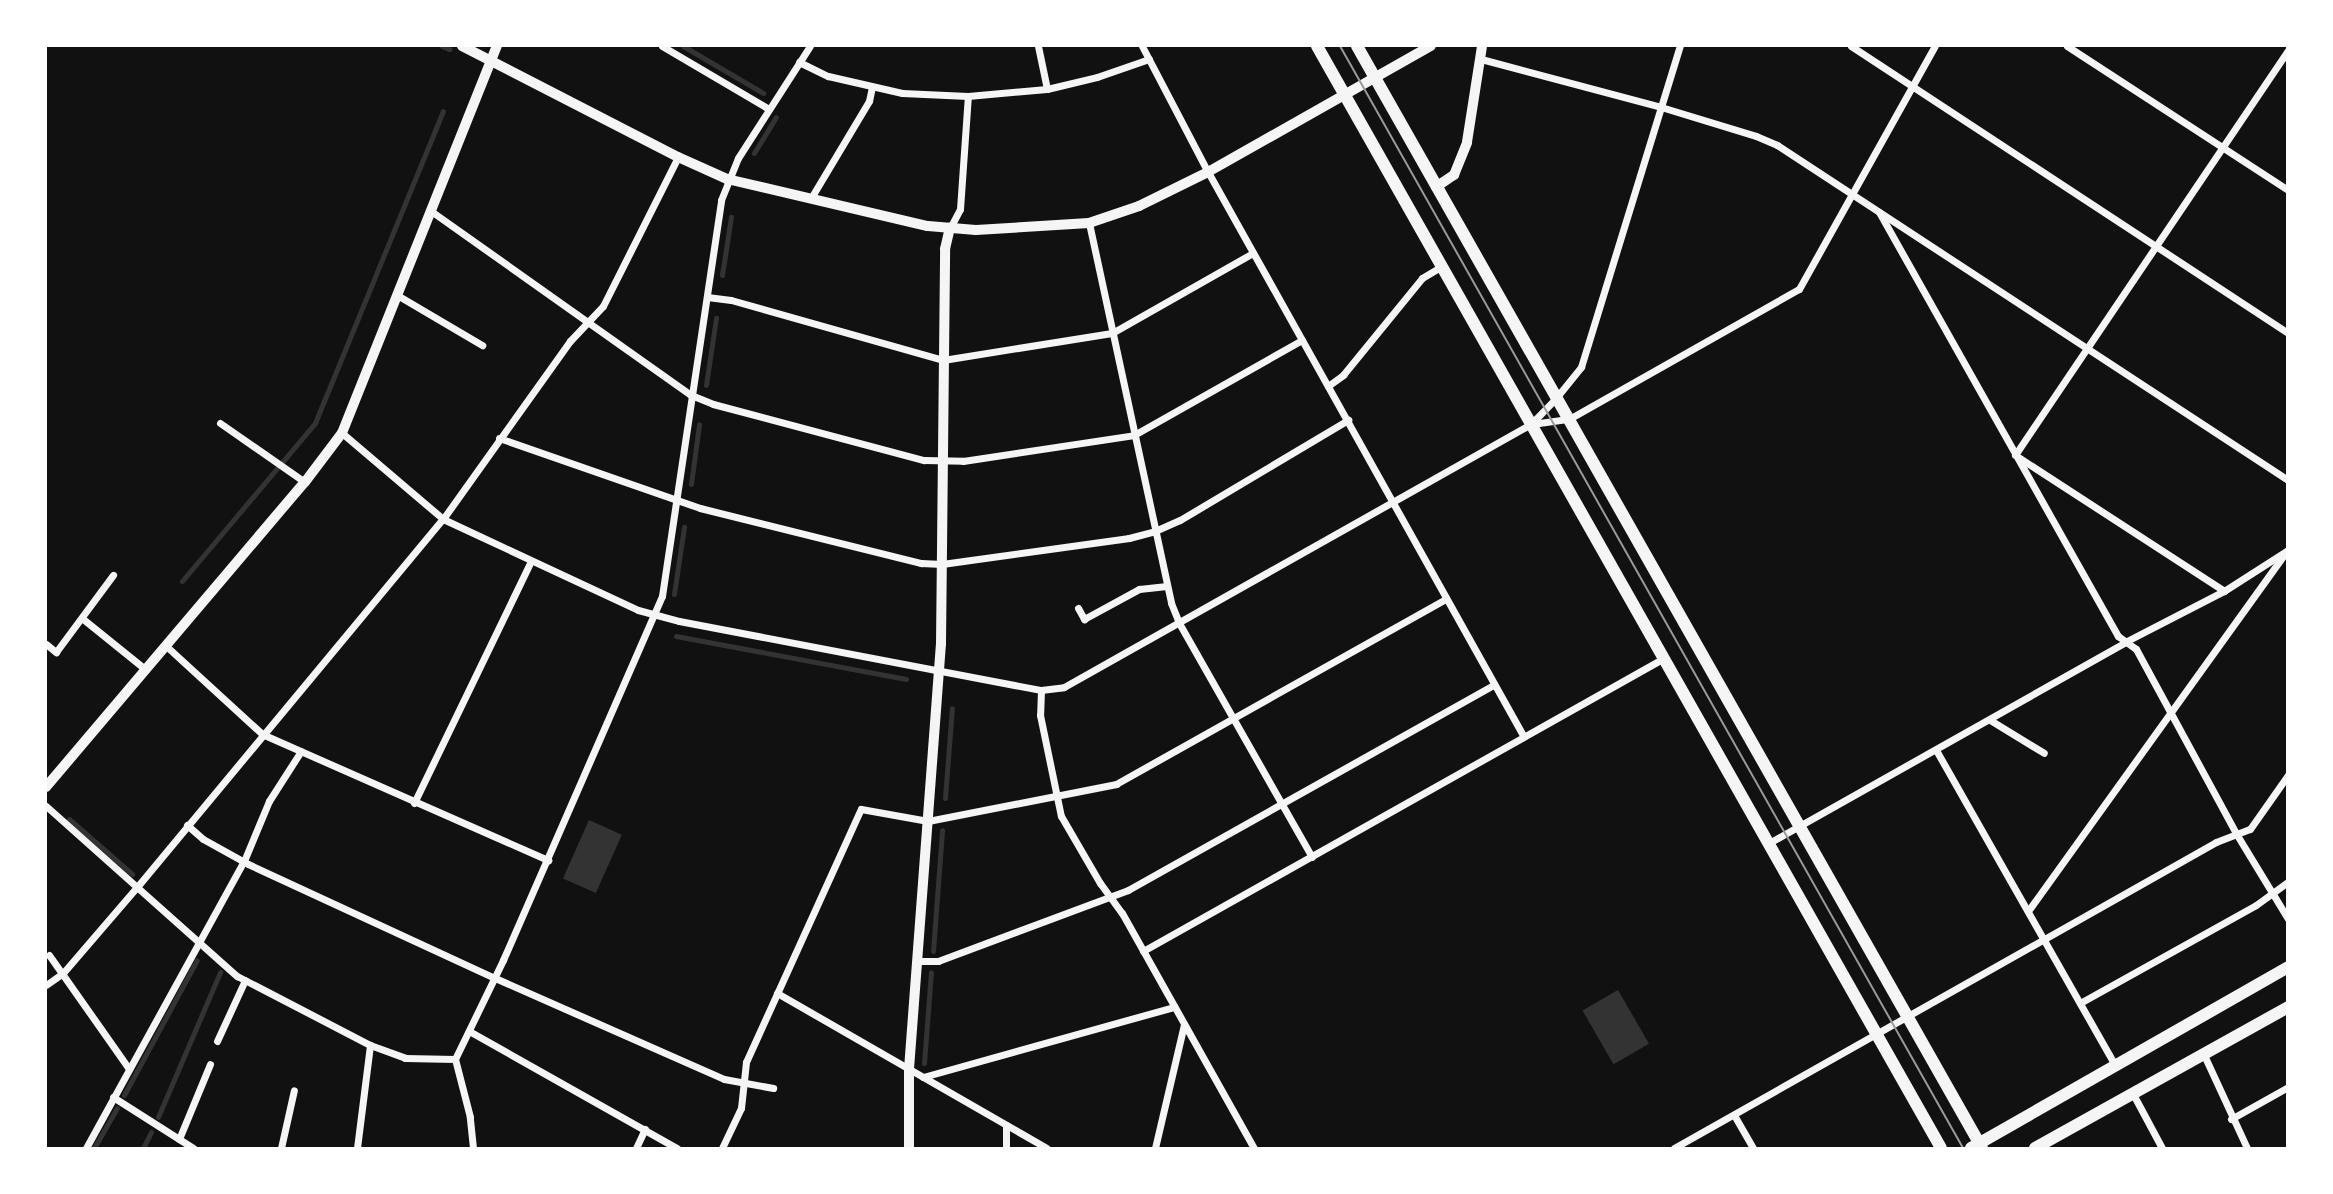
<!DOCTYPE html>
<style>
body{margin:0}
#map{position:relative;width:2333px;height:1194px;overflow:hidden;background:#111;font-family:Figtree,sans-serif}
div>[style]{position:absolute}
.water>*{inset:0;background:#333;transform-origin:0 0}
.stream>*{height:5px;margin:-2.5px;padding:0 2.5px;transform-origin:2.5px;border-radius:2.5px;background:#333}
.minor>*{height:7px;margin:-3.5px;padding:0 3.5px;transform-origin:3.5px;border-radius:3.5px;background:#f5f5f5}
.tertiary>*{height:10px;margin:-5px;padding:0 5px;transform-origin:5px;border-radius:5px;background:#f5f5f5}
.primary>*{height:12px;margin:-6px;padding:0 6px;transform-origin:6px;border-radius:6px;background:#f5f5f5}
.trunk>*{height:12px;margin:-6px;padding:0 6px;transform-origin:6px;border-radius:6px;background:#f5f5f5}
.tram>*{height:2px;margin:-1px;padding:0 1px;transform-origin:1px;border-radius:1px;background:#9a9a9a}
span{translate:-50% -50%;white-space:nowrap;text-align:center;line-height:1.15;-webkit-text-stroke:5px #fff;paint-order:stroke}
.frame{position:absolute;inset:0;border:47px solid #fff;pointer-events:none}
</style>
<div id="map">
<div class="water">
<i style="left:589px;top:820px;width:36px;height:64px;rotate:24deg"></i>
<i style="left:1618px;top:990px;width:62px;height:41px;rotate:60deg"></i>
</div>
<div class="stream">
<i style="left:442px;top:46px;width:8px;rotate:23deg"></i>
<i style="left:683px;top:46px;width:93px;rotate:30.4deg"></i>
<i style="left:754px;top:153px;width:42px;rotate:-58.6deg"></i>
<i style="left:722px;top:275px;width:59px;rotate:-81.2deg"></i>
<i style="left:706px;top:385px;width:68px;rotate:-81.5deg"></i>
<i style="left:691px;top:484px;width:60px;rotate:-82.3deg"></i>
<i style="left:182px;top:581px;width:207px;rotate:-49.9deg"></i>
<i style="left:315px;top:423px;width:337px;rotate:-67.7deg"></i>
<i style="left:674px;top:594px;width:68px;rotate:-81.5deg"></i>
<i style="left:676px;top:636px;width:234px;rotate:10.6deg"></i>
<i style="left:945px;top:798px;width:90px;rotate:-85.6deg"></i>
<i style="left:69px;top:819px;width:84px;rotate:41.1deg"></i>
<i style="left:933px;top:951px;width:121px;rotate:-85.7deg"></i>
<i style="left:924px;top:1063px;width:91px;rotate:-85.6deg"></i>
<i style="left:124px;top:1095px;width:153px;rotate:-61.6deg"></i>
<i style="left:158px;top:1117px;width:158px;rotate:-66.8deg"></i>
<i style="left:94px;top:1148px;width:46px;rotate:-60.1deg"></i>
<i style="left:143px;top:1148px;width:18px;rotate:-63deg"></i>
</div>
<div class="minor">
<i style="left:662px;top:46px;width:124px;rotate:30.5deg"></i>
<i style="left:1038px;top:46px;width:44px;rotate:78.2deg"></i>
<i style="left:1142px;top:46px;width:142px;rotate:62.4deg"></i>
<i style="left:1208px;top:172px;width:647px;rotate:60.78deg"></i>
<i style="left:1851px;top:46px;width:523px;rotate:33.29deg"></i>
<i style="left:2067px;top:46px;width:264px;rotate:33.1deg"></i>
<i style="left:1481px;top:59px;width:186px;rotate:14.9deg"></i>
<i style="left:1661px;top:107px;width:99px;rotate:17deg"></i>
<i style="left:1756px;top:136px;width:23px;rotate:23deg"></i>
<i style="left:1777px;top:145px;width:611px;rotate:33.25deg"></i>
<i style="left:799px;top:62px;width:32px;rotate:26deg"></i>
<i style="left:828px;top:76px;width:76px;rotate:12.9deg"></i>
<i style="left:902px;top:93px;width:66px;rotate:2.6deg"></i>
<i style="left:968px;top:96px;width:79px;rotate:-5.1deg"></i>
<i style="left:1047px;top:89px;width:51px;rotate:-13.5deg"></i>
<i style="left:1097px;top:77px;width:55px;rotate:-19.1deg"></i>
<i style="left:811px;top:198px;width:113px;rotate:-59.1deg"></i>
<i style="left:869px;top:101px;width:14px;rotate:-78deg"></i>
<i style="left:431px;top:211px;width:319px;rotate:35.3deg"></i>
<i style="left:691px;top:395px;width:24px;rotate:22deg"></i>
<i style="left:713px;top:404px;width:218px;rotate:14.9deg"></i>
<i style="left:924px;top:460px;width:39px;rotate:1deg"></i>
<i style="left:963px;top:461px;width:173px;rotate:-8.6deg"></i>
<i style="left:1134px;top:435px;width:193px;rotate:-29.5deg"></i>
<i style="left:1879px;top:212px;width:487px;rotate:60.6deg"></i>
<i style="left:2118px;top:636px;width:22px;rotate:36deg"></i>
<i style="left:2136px;top:649px;width:212px;rotate:61.5deg"></i>
<i style="left:2237px;top:835px;width:98px;rotate:58.7deg"></i>
<i style="left:1089px;top:223px;width:389px;rotate:77.8deg"></i>
<i style="left:1171px;top:603px;width:22px;rotate:68deg"></i>
<i style="left:1179px;top:623px;width:269px;rotate:60.4deg"></i>
<i style="left:950px;top:228px;width:21px;rotate:-62deg"></i>
<i style="left:960px;top:209px;width:113px;rotate:-86deg"></i>
<i style="left:397px;top:295px;width:99px;rotate:30.5deg"></i>
<i style="left:707px;top:297px;width:24px;rotate:7deg"></i>
<i style="left:731px;top:300px;width:220px;rotate:15.8deg"></i>
<i style="left:943px;top:360px;width:171px;rotate:-9.1deg"></i>
<i style="left:1112px;top:333px;width:162px;rotate:-29.6deg"></i>
<i style="left:1328px;top:386px;width:19px;rotate:-36deg"></i>
<i style="left:1343px;top:375px;width:125px;rotate:-50.8deg"></i>
<i style="left:1422px;top:278px;width:23px;rotate:-31deg"></i>
<i style="left:220px;top:423px;width:103px;rotate:34.8deg"></i>
<i style="left:1532px;top:424px;width:37px;rotate:-8deg"></i>
<i style="left:1569px;top:419px;width:264px;rotate:-29.5deg"></i>
<i style="left:1799px;top:289px;width:278px;rotate:-60.8deg"></i>
<i style="left:342px;top:433px;width:133px;rotate:40.4deg"></i>
<i style="left:443px;top:519px;width:215px;rotate:25deg"></i>
<i style="left:638px;top:610px;width:42px;rotate:15deg"></i>
<i style="left:679px;top:621px;width:369px;rotate:10.8deg"></i>
<i style="left:1041px;top:690px;width:23px;rotate:-7deg"></i>
<i style="left:1064px;top:687px;width:536px;rotate:-29.39deg"></i>
<i style="left:1531px;top:424px;width:36px;rotate:-46deg"></i>
<i style="left:1556px;top:398px;width:40px;rotate:-51deg"></i>
<i style="left:1581px;top:367px;width:336px;rotate:-72.9deg"></i>
<i style="left:499px;top:438px;width:213px;rotate:19.2deg"></i>
<i style="left:700px;top:508px;width:228px;rotate:14deg"></i>
<i style="left:921px;top:563px;width:21px;rotate:3deg"></i>
<i style="left:942px;top:564px;width:189px;rotate:-7.9deg"></i>
<i style="left:1129px;top:538px;width:27px;rotate:-15deg"></i>
<i style="left:1155px;top:531px;width:27px;rotate:-24deg"></i>
<i style="left:1180px;top:520px;width:196px;rotate:-30.8deg"></i>
<i style="left:2015px;top:455px;width:488px;rotate:-56deg"></i>
<i style="left:2018px;top:457px;width:246px;rotate:33deg"></i>
<i style="left:1078px;top:608px;width:13px;rotate:61deg"></i>
<i style="left:1084px;top:619px;width:63px;rotate:-28.6deg"></i>
<i style="left:1139px;top:589px;width:28px;rotate:-6deg"></i>
<i style="left:83px;top:619px;width:80px;rotate:38.9deg"></i>
<i style="left:46px;top:644px;width:13px;rotate:39deg"></i>
<i style="left:56px;top:652px;width:96px;rotate:-53.5deg"></i>
<i style="left:165px;top:645px;width:132px;rotate:42.5deg"></i>
<i style="left:262px;top:734px;width:313px;rotate:23.8deg"></i>
<i style="left:1041px;top:690px;width:25px;rotate:92deg"></i>
<i style="left:1040px;top:715px;width:103px;rotate:78.3deg"></i>
<i style="left:1061px;top:816px;width:78px;rotate:59.8deg"></i>
<i style="left:1100px;top:883px;width:37px;rotate:54deg"></i>
<i style="left:1122px;top:913px;width:270px;rotate:60.7deg"></i>
<i style="left:1990px;top:720px;width:63px;rotate:31.4deg"></i>
<i style="left:1936px;top:750px;width:362px;rotate:60.4deg"></i>
<i style="left:414px;top:803px;width:269px;rotate:-64.2deg"></i>
<i style="left:46px;top:806px;width:256px;rotate:41.7deg"></i>
<i style="left:237px;top:976px;width:150px;rotate:27.4deg"></i>
<i style="left:370px;top:1045px;width:37px;rotate:20deg"></i>
<i style="left:405px;top:1058px;width:50px;rotate:1.1deg"></i>
<i style="left:187px;top:825px;width:21px;rotate:41deg"></i>
<i style="left:203px;top:839px;width:51px;rotate:29.1deg"></i>
<i style="left:248px;top:864px;width:272px;rotate:24.8deg"></i>
<i style="left:495px;top:978px;width:250px;rotate:23.8deg"></i>
<i style="left:724px;top:1079px;width:50px;rotate:10.4deg"></i>
<i style="left:1769px;top:843px;width:409px;rotate:-29.4deg"></i>
<i style="left:2125px;top:642px;width:111px;rotate:-27.3deg"></i>
<i style="left:2224px;top:591px;width:76px;rotate:-32.6deg"></i>
<i style="left:2028px;top:911px;width:437px;rotate:-54.3deg"></i>
<i style="left:1143px;top:951px;width:598px;rotate:-29.35deg"></i>
<i style="left:49px;top:955px;width:139px;rotate:54.9deg"></i>
<i style="left:917px;top:961px;width:21px"></i>
<i style="left:938px;top:961px;width:203px;rotate:-20.5deg"></i>
<i style="left:1128px;top:890px;width:420px;rotate:-29.3deg"></i>
<i style="left:46px;top:985px;width:21px;rotate:-35deg"></i>
<i style="left:63px;top:973px;width:113px;rotate:-49.3deg"></i>
<i style="left:137px;top:887px;width:479px;rotate:-50.3deg"></i>
<i style="left:443px;top:519px;width:219px;rotate:-54.5deg"></i>
<i style="left:570px;top:341px;width:48px;rotate:-46.7deg"></i>
<i style="left:603px;top:306px;width:167px;rotate:-63.3deg"></i>
<i style="left:777px;top:993px;width:311px;rotate:29.9deg"></i>
<i style="left:2080px;top:1003px;width:201px;rotate:-29.1deg"></i>
<i style="left:2256px;top:905px;width:39px;rotate:-36deg"></i>
<i style="left:469px;top:1031px;width:239px;rotate:29.4deg"></i>
<i style="left:217px;top:1041px;width:67px;rotate:-65.3deg"></i>
<i style="left:2204px;top:1055px;width:102px;rotate:65.2deg"></i>
<i style="left:923px;top:1077px;width:261px;rotate:-15.6deg"></i>
<i style="left:2133px;top:1094px;width:61px;rotate:61.8deg"></i>
<i style="left:113px;top:1097px;width:95px;rotate:32.5deg"></i>
<i style="left:1734px;top:1115px;width:38px;rotate:60deg"></i>
<i style="left:2231px;top:1119px;width:65px;rotate:-29.3deg"></i>
<i style="left:1006px;top:1125px;width:23px;rotate:90deg"></i>
<i style="left:179px;top:1139px;width:81px;rotate:-67.5deg"></i>
<i style="left:86px;top:1148px;width:328px;rotate:-61.2deg"></i>
<i style="left:244px;top:861px;width:65px;rotate:-67.4deg"></i>
<i style="left:269px;top:801px;width:59px;rotate:-57.4deg"></i>
<i style="left:281px;top:1148px;width:59px;rotate:-77.4deg"></i>
<i style="left:357px;top:1148px;width:104px;rotate:-82.8deg"></i>
<i style="left:473px;top:1148px;width:31px;rotate:-96deg"></i>
<i style="left:470px;top:1117px;width:60px;rotate:-104.5deg"></i>
<i style="left:455px;top:1059px;width:110px;rotate:-64.1deg"></i>
<i style="left:503px;top:960px;width:397px;rotate:-66.4deg"></i>
<i style="left:662px;top:596px;width:400px;rotate:-81.5deg"></i>
<i style="left:721px;top:200px;width:45px;rotate:-68deg"></i>
<i style="left:738px;top:158px;width:133px;rotate:-57.3deg"></i>
<i style="left:636px;top:1148px;width:21px;rotate:-65deg"></i>
<i style="left:722px;top:1148px;width:44px;rotate:-64.6deg"></i>
<i style="left:741px;top:1108px;width:46px;rotate:-83.8deg"></i>
<i style="left:746px;top:1062px;width:278px;rotate:-65.6deg"></i>
<i style="left:861px;top:809px;width:68px;rotate:10.2deg"></i>
<i style="left:928px;top:821px;width:192px;rotate:-11.1deg"></i>
<i style="left:1116px;top:784px;width:378px;rotate:-29.3deg"></i>
<i style="left:1155px;top:1148px;width:127px;rotate:-76.8deg"></i>
<i style="left:1674px;top:1148px;width:622px;rotate:-29.45deg"></i>
<i style="left:2216px;top:842px;width:36px;rotate:-21deg"></i>
<i style="left:2250px;top:829px;width:66px;rotate:-54.9deg"></i>
</div>
<div class="tertiary">
<i style="left:462px;top:46px;width:243px;rotate:27.2deg"></i>
<i style="left:678px;top:157px;width:54px;rotate:24.2deg"></i>
<i style="left:727px;top:179px;width:206px;rotate:13.2deg"></i>
<i style="left:928px;top:226px;width:48px;rotate:4.8deg"></i>
<i style="left:976px;top:230px;width:113px;rotate:-3.5deg"></i>
<i style="left:1089px;top:223px;width:53px;rotate:-18.8deg"></i>
<i style="left:1139px;top:206px;width:77px;rotate:-26.2deg"></i>
<i style="left:1208px;top:172px;width:256px;rotate:-29.5deg"></i>
<i style="left:1436px;top:187px;width:22px;rotate:-34deg"></i>
<i style="left:1454px;top:175px;width:35px;rotate:-68deg"></i>
<i style="left:1467px;top:142px;width:97px;rotate:-81.1deg"></i>
<i style="left:46px;top:787px;width:400px;rotate:-49.7deg"></i>
<i style="left:305px;top:482px;width:61px;rotate:-52.9deg"></i>
<i style="left:342px;top:433px;width:417px;rotate:-68.2deg"></i>
<i style="left:909px;top:1148px;width:79px;rotate:-90deg"></i>
<i style="left:909px;top:1069px;width:426px;rotate:-85.7deg"></i>
<i style="left:941px;top:644px;width:395px;rotate:-89.4deg"></i>
<i style="left:945px;top:249px;width:22px;rotate:-77deg"></i>
</div>
<div class="primary">
<i style="left:1317px;top:46px;width:1266px;rotate:60.48deg"></i>
<i style="left:1357px;top:46px;width:1267px;rotate:60.44deg"></i>
</div>
<div class="trunk">
<i style="left:1971px;top:1148px;width:365px;rotate:-29.7deg"></i>
<i style="left:2035px;top:1148px;width:290px;rotate:-29.1deg"></i>
</div>
<div class="tram">
<i style="left:1340px;top:46px;width:1266px;rotate:60.52deg"></i>
</div>
<div class="frame"></div>
</div>
